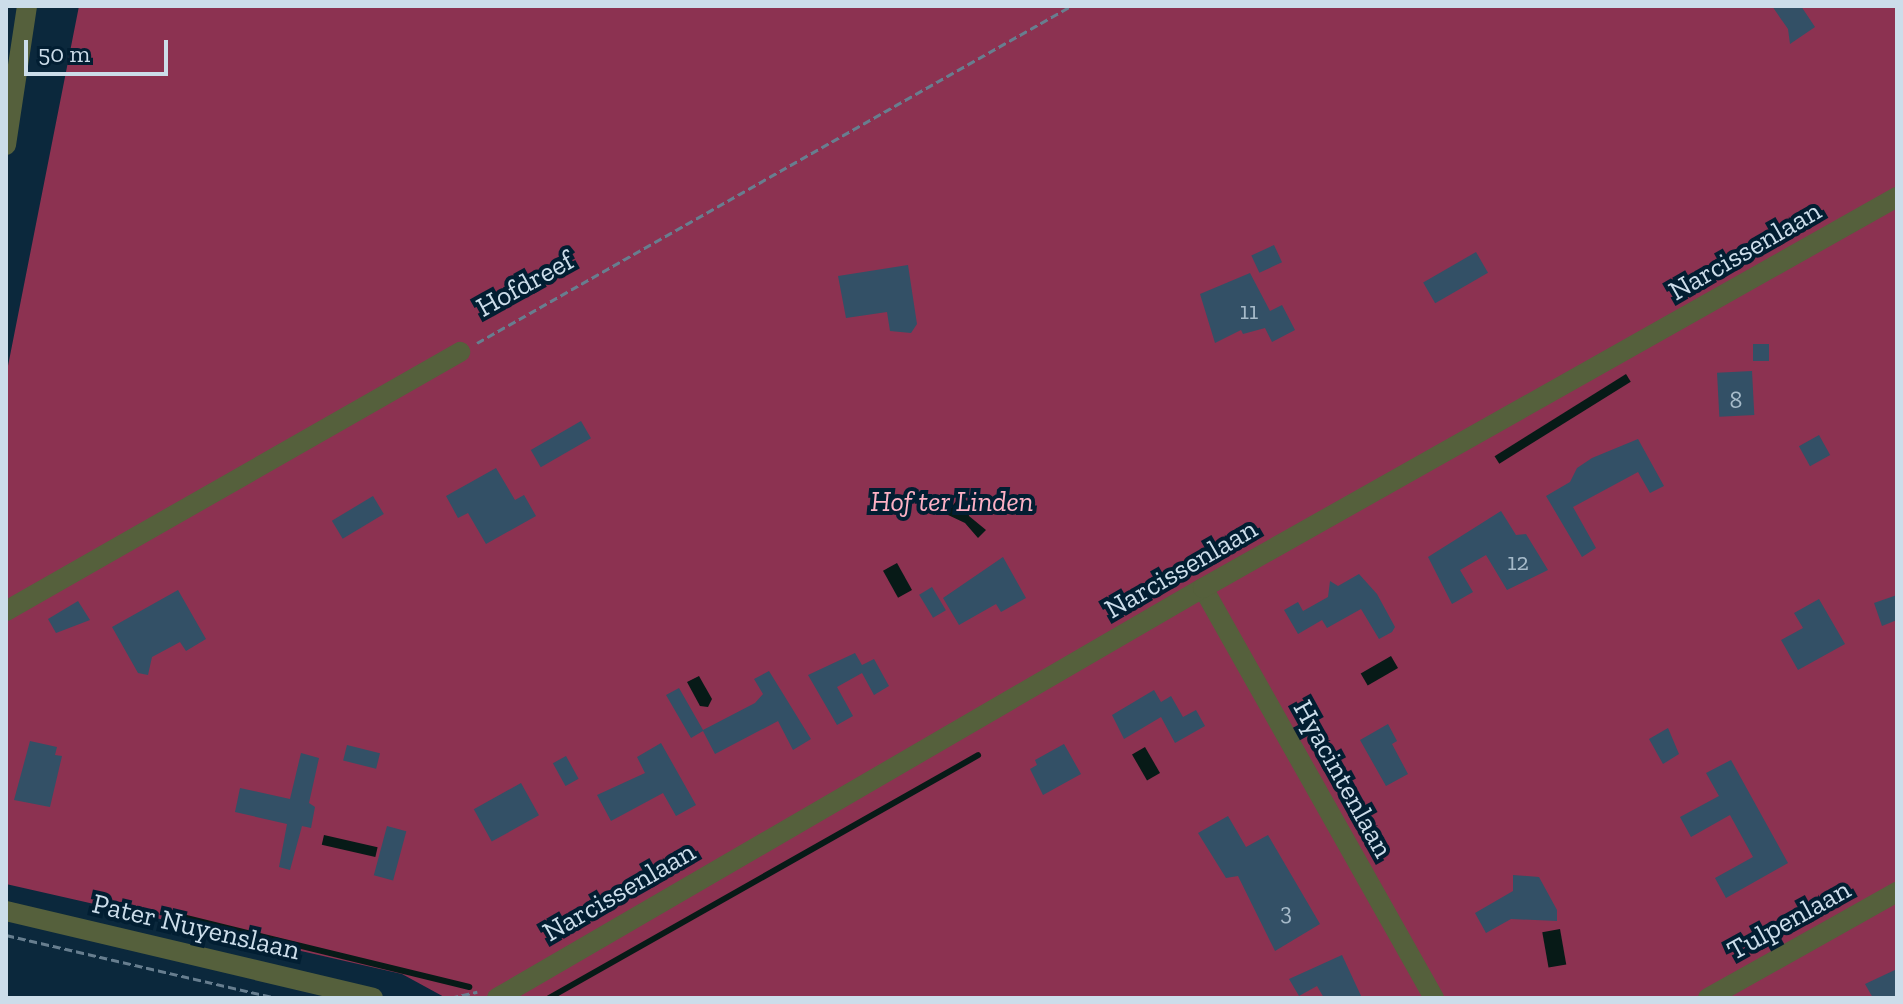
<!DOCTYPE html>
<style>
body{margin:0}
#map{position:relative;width:1903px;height:1004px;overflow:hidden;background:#0b283c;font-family:"Zilla Slab",serif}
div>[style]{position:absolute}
.forest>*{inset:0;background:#8c3251}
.water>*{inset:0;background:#071a17;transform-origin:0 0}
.stream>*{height:6px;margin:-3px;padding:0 3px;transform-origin:3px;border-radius:3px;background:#071a17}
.building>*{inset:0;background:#335066;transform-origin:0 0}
.path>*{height:3px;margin-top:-1.5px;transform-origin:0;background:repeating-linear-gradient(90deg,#677e8f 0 8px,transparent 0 12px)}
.minor>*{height:20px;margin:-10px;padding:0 10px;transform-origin:10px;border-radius:10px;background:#55603c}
span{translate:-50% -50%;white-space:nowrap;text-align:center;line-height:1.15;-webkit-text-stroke:8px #021e32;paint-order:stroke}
.number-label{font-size:24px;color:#a6bac9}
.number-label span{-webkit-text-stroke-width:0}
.street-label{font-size:28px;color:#ccddea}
.park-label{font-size:28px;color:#feb1c5;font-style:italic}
.frame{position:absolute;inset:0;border:8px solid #ccddea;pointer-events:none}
.scale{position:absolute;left:24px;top:40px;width:144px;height:36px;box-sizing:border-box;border:4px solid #ccddea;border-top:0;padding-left:10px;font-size:24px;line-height:28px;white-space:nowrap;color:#ccddea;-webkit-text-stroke:6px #021e32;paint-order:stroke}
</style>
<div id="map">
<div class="forest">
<i style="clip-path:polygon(79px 6px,1897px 6px,1897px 998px,446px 998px,402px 974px,6px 884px,6px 376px)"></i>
</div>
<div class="water">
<i style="left:1626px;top:374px;width:9px;height:155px;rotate:58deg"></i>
<i style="clip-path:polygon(961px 495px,968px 502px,969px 516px,986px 530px,978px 538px,965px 523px,946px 514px)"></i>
<i style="left:897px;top:563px;width:31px;height:16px;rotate:61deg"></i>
<i style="left:1391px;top:656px;width:14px;height:35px;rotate:60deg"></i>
<i style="clip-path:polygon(699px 676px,712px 699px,708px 707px,700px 706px,687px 682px)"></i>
<i style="left:1145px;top:747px;width:30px;height:15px;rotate:60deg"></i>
<i style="left:324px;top:835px;width:55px;height:10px;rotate:13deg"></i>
<i style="left:1560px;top:929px;width:36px;height:18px;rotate:80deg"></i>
</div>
<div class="stream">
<i style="left:174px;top:915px;width:304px;rotate:13.7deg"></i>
<i style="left:549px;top:998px;width:493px;rotate:-29.5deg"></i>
</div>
<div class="building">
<i style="clip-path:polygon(1772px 6px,1801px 6px,1815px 27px,1790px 44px,1788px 29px)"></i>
<i style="left:1274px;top:245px;width:19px;height:25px;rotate:65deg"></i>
<i style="left:1476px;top:252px;width:24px;height:61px;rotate:60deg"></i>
<i style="clip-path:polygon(908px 265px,917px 324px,911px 333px,890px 331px,887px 312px,846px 318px,838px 276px)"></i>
<i style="clip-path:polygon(1250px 273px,1270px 311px,1282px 305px,1295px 330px,1272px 342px,1265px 328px,1243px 334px,1241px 330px,1215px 343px,1200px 294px)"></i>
<i style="left:1753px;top:344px;width:16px;height:17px"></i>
<i style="left:1752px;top:371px;width:44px;height:35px;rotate:87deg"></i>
<i style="left:581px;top:421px;width:20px;height:58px;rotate:60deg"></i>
<i style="left:1819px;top:435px;width:23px;height:23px;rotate:61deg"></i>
<i style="clip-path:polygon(1638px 439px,1664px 486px,1650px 493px,1638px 472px,1573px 507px,1596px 548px,1582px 557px,1546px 496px,1570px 482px,1577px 468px,1592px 458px)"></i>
<i style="clip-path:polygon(496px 468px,515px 500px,524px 495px,536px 516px,486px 544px,468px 513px,458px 518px,446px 496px)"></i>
<i style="left:373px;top:496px;width:21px;height:48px;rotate:59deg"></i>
<i style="clip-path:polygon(1501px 511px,1516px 535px,1526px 534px,1548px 570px,1507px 590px,1486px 555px,1460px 570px,1473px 592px,1452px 604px,1428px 557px)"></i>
<i style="clip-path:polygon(1003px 557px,1026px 598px,1001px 612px,996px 604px,959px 625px,943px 598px)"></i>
<i style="clip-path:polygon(1359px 574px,1377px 594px,1395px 627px,1392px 632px,1379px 639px,1361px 609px,1327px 628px,1322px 620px,1298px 634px,1284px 610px,1298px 602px,1303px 611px,1328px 597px,1330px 581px,1338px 586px)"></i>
<i style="left:932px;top:587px;width:27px;height:15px;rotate:59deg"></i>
<i style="clip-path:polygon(178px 590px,206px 639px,186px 651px,180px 642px,152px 657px,148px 675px,138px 673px,112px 627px)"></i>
<i style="clip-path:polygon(1897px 595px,1897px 620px,1882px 626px,1874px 603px)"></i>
<i style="clip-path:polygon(1819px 599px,1845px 644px,1798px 670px,1781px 640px,1803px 628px,1794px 613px)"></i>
<i style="clip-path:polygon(78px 601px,90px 620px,56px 633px,48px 619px)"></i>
<i style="clip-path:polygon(855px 653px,862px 665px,874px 659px,889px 686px,874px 695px,862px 673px,837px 687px,853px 716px,837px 725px,808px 675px)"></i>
<i style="clip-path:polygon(769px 671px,811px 739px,793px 750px,778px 721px,715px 754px,703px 731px,691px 738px,666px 695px,679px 688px,703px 730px,755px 703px,763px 694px,754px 679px)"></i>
<i style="clip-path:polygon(1154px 690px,1161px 702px,1171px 696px,1183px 717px,1196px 710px,1205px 726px,1175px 743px,1161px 717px,1124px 739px,1112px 715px)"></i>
<i style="clip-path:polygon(1388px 724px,1397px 741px,1392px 744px,1408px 774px,1386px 786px,1360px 740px)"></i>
<i style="clip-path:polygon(1668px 728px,1679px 754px,1663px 764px,1649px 739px)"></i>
<i style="clip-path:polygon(30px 741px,57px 747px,55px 755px,62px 756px,50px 807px,14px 800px)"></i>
<i style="clip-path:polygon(661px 743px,696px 805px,676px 816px,663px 793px,611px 821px,597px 795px,645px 773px,637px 757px)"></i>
<i style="clip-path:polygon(1064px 744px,1081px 774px,1043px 795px,1030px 769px,1037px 765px,1035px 760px)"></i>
<i style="left:347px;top:745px;width:34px;height:16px;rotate:14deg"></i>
<i style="clip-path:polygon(301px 753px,319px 758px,309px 803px,315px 807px,311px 828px,302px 826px,290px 870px,279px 867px,287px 824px,235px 812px,240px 788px,290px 799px)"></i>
<i style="left:566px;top:756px;width:26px;height:15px;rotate:61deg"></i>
<i style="clip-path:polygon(1731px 760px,1788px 863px,1726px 898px,1715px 878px,1753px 857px,1730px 815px,1691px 837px,1680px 817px,1719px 796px,1706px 773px)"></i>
<i style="left:521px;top:783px;width:37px;height:54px;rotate:61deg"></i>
<i style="clip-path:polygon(1228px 816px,1246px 847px,1268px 835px,1320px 924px,1275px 951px,1238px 876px,1226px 878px,1198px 833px)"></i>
<i style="left:387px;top:826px;width:20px;height:51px;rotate:15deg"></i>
<i style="clip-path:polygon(1513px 875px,1539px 877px,1557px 910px,1557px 921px,1511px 919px,1486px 933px,1475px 913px,1513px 891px)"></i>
<i style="clip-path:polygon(1342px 955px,1362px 998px,1324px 998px,1317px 986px,1299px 996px,1289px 979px)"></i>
<i style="clip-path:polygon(1897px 969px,1897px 998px,1873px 998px,1865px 984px)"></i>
</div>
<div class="path">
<i style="left:477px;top:343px;width:683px;rotate:-29.57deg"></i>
<i style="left:6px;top:935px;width:277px;rotate:13.1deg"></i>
<i style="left:450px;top:998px;width:28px;rotate:-13deg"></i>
</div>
<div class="minor">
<i style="left:6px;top:145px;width:141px;rotate:-81.4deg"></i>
<i style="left:1203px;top:588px;width:471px;rotate:60.6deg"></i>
<i style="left:6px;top:611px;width:523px;rotate:-29.7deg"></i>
<i style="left:6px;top:911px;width:377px;rotate:13.3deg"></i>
<i style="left:497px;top:998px;width:816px;rotate:-30.15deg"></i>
<i style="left:1203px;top:588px;width:797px;rotate:-29.4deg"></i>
<i style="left:1708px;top:998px;width:217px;rotate:-29.3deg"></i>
</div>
<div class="number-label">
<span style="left:1249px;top:311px">11</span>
<span style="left:1736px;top:400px">8</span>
<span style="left:1518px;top:562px">12</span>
<span style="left:1286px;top:912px">3</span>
</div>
<div class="street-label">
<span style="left:1745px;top:251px;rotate:-30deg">Narcissenlaan</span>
<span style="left:525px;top:284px;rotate:-29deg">Hofdreef</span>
<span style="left:1181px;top:569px;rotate:-30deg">Narcissenlaan</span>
<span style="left:1343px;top:779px;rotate:61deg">Hyacintenlaan</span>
<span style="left:619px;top:892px;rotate:-30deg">Narcissenlaan</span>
<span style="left:1789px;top:920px;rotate:-29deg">Tulpenlaan</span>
<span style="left:196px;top:927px;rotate:13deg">Pater Nuyenslaan</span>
</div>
<div class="park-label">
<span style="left:952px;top:502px">Hof ter Linden</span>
</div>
<div class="frame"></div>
<div class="scale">50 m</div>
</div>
